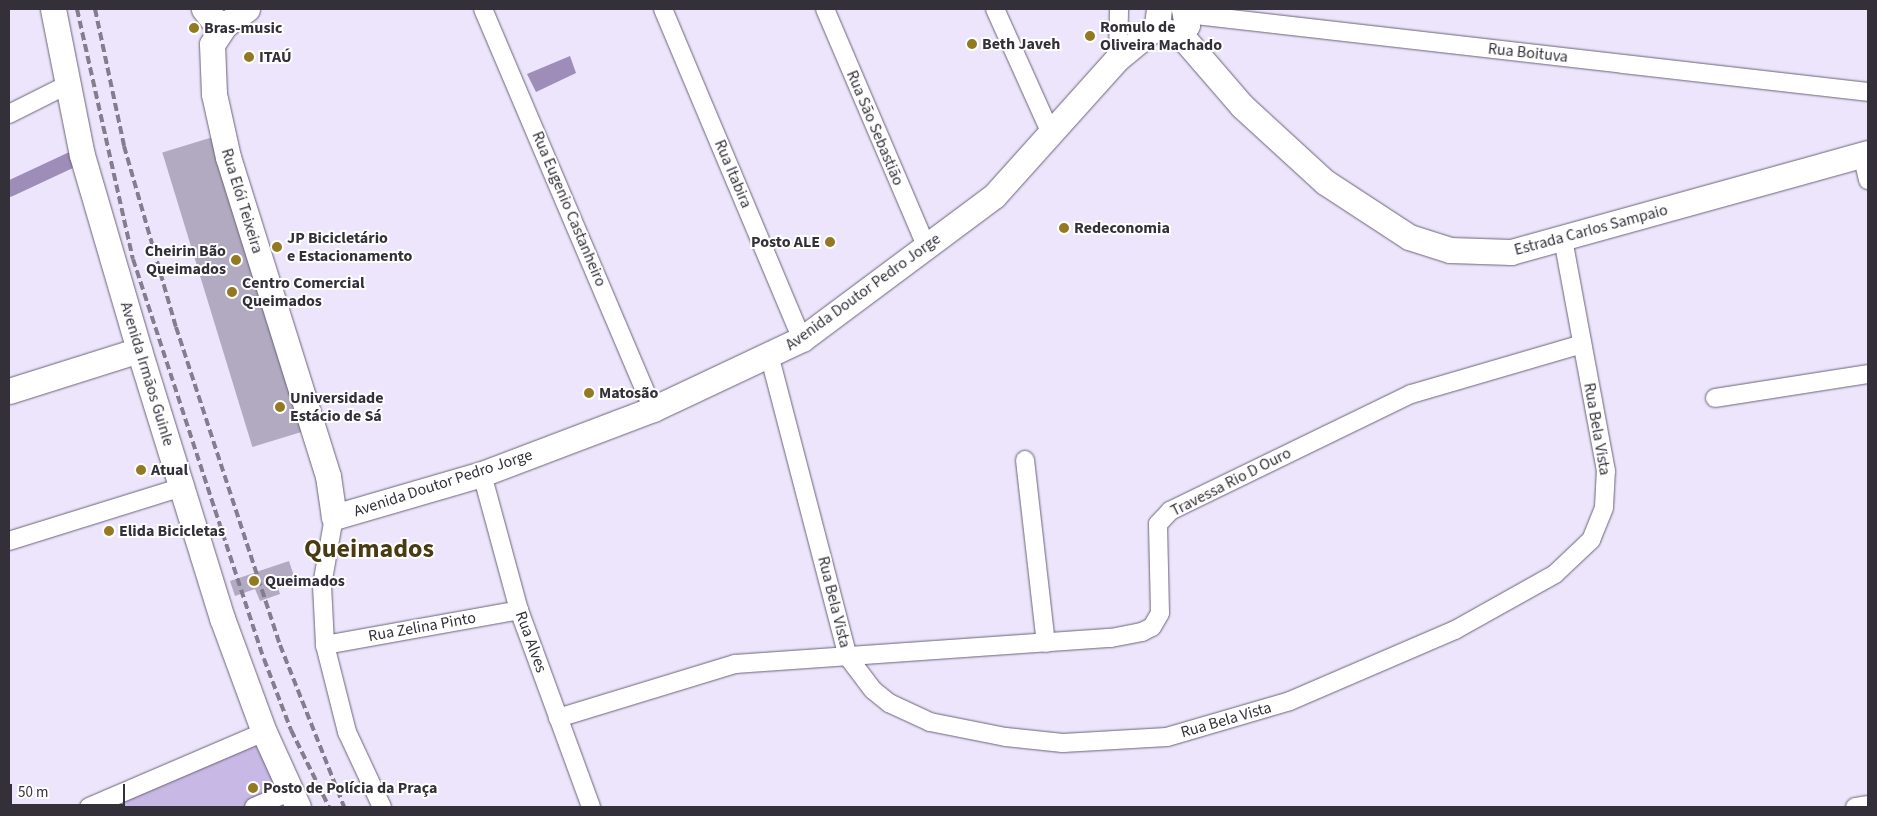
<!DOCTYPE html>
<meta charset="utf-8">
<style>
body{margin:0}
#map{position:relative;width:1877px;height:816px;overflow:hidden;background:#ede5fc;font-family:"Source Sans 3",sans-serif}
div>[style]{position:absolute}
.green>*{inset:0;background:#c8b8e5}
.water>*{inset:0;background:#9d8db8}
.canal>*{height:16px;margin:-8px;padding:0 8px;transform-origin:8px;border-radius:8px;background:#9d8db8}
.building>*{inset:0;background:#b2aac1;transform-origin:0 0}
.roads{filter:drop-shadow(0 0 1px #6a6377) drop-shadow(0 0 1px #6a6377)}
.street>*{height:18px;margin:-9px;padding:0 9px;transform-origin:9px;border-radius:9px;background:#fff}
.secondary>*{height:25px;margin:-12.5px;padding:0 12.5px;transform-origin:12.5px;border-radius:12.5px;background:#fff}
.rail>*{height:4px;margin-top:-2px;transform-origin:0;background:repeating-linear-gradient(90deg,#837e8d 0 8px,transparent 0 12px)}
.dots>*{width:14px;height:14px;translate:-50% -50%;box-sizing:border-box;border:2px solid #fff;border-radius:50%}
span{translate:-50% -50%;white-space:nowrap;text-align:center;line-height:1.15;-webkit-text-stroke:4px #fff;paint-order:stroke}
.poi-label{font-size:16px;color:#333039;font-weight:700}
.left{translate:0 -50%;text-align:left}
.right{translate:-100% -50%;text-align:right}
.street-label{font-size:16px;color:#333039}
.town-label{font-size:26px;color:#483b12;font-weight:700}
.frame{position:absolute;inset:0;border:10px solid #333039;pointer-events:none}
.scale{position:absolute;left:10px;top:784px;width:115px;height:22px;box-sizing:border-box;border:2px solid #333039;border-top:0;padding-left:6px;font-size:15px;line-height:18px;white-space:nowrap;color:#333039;-webkit-text-stroke:4px #fff;paint-order:stroke}
</style>
<div id="map">
<div class="green">
<i style="clip-path:polygon(264px 732px,290px 792px,254px 807px,89px 807px)"></i>
</div>
<div class="water">
<i style="clip-path:polygon(570px 56px,576px 73px,536px 92px,527px 74px)"></i>
</div>
<div class="canal">
<i style="left:9px;top:189px;width:81px;rotate:-25deg"></i>
</div>
<div class="building">
<i style="left:213px;top:137px;width:308px;height:53px;rotate:73deg"></i>
<i style="clip-path:polygon(289px 561px,294px 576px,276px 582px,280px 594px,260px 601px,255px 589px,235px 596px,230px 581px)"></i>
</div>
<div class="roads">
<div class="street">
<i style="left:483px;top:9px;width:435px;rotate:67deg"></i>
<i style="left:663px;top:9px;width:358px;rotate:67.2deg"></i>
<i style="left:825px;top:9px;width:258px;rotate:66.9deg"></i>
<i style="left:995px;top:9px;width:139px;rotate:65.8deg"></i>
<i style="left:1187px;top:14px;width:685px;rotate:6.53deg"></i>
<i style="left:1118px;top:58px;width:49px;rotate:-88.8deg"></i>
<i style="left:9px;top:114px;width:63px;rotate:-26.6deg"></i>
<i style="left:1862px;top:154px;width:27px;rotate:77deg"></i>
<i style="left:770px;top:358px;width:309px;rotate:75.4deg"></i>
<i style="left:848px;top:657px;width:41px;rotate:52.9deg"></i>
<i style="left:873px;top:690px;width:21px;rotate:39deg"></i>
<i style="left:889px;top:703px;width:45px;rotate:24.9deg"></i>
<i style="left:930px;top:722px;width:77px;rotate:11.2deg"></i>
<i style="left:1006px;top:737px;width:57px;rotate:6deg"></i>
<i style="left:1063px;top:743px;width:104px;rotate:-3.3deg"></i>
<i style="left:1167px;top:737px;width:128px;rotate:-16.3deg"></i>
<i style="left:1290px;top:701px;width:180px;rotate:-23.3deg"></i>
<i style="left:1455px;top:630px;width:115px;rotate:-29.2deg"></i>
<i style="left:1555px;top:574px;width:50px;rotate:-43.4deg"></i>
<i style="left:1591px;top:540px;width:35px;rotate:-68deg"></i>
<i style="left:1604px;top:507px;width:36px;rotate:-87deg"></i>
<i style="left:1606px;top:471px;width:235px;rotate:-100.5deg"></i>
<i style="left:1715px;top:398px;width:155px;rotate:-8.9deg"></i>
<i style="left:1025px;top:460px;width:184px;rotate:83.5deg"></i>
<i style="left:482px;top:474px;width:141px;rotate:74.8deg"></i>
<i style="left:519px;top:610px;width:210px;rotate:69.9deg"></i>
<i style="left:334px;top:517px;width:69px;rotate:100deg"></i>
<i style="left:322px;top:585px;width:60px;rotate:87.1deg"></i>
<i style="left:325px;top:645px;width:90px;rotate:75.8deg"></i>
<i style="left:347px;top:732px;width:83px;rotate:65deg"></i>
<i style="left:9px;top:541px;width:181px;rotate:-17.3deg"></i>
<i style="left:325px;top:645px;width:197px;rotate:-10.2deg"></i>
<i style="left:558px;top:718px;width:185px;rotate:-17deg"></i>
<i style="left:735px;top:664px;width:377px;rotate:-4deg"></i>
<i style="left:1111px;top:638px;width:32px;rotate:-11deg"></i>
<i style="left:1142px;top:632px;width:11px;rotate:-27deg"></i>
<i style="left:1152px;top:627px;width:16px;rotate:-60deg"></i>
<i style="left:1160px;top:613px;width:89px;rotate:-91.3deg"></i>
<i style="left:1158px;top:524px;width:18px;rotate:-47deg"></i>
<i style="left:1170px;top:511px;width:268px;rotate:-25.9deg"></i>
<i style="left:1411px;top:394px;width:178px;rotate:-16.3deg"></i>
<i style="left:89px;top:807px;width:190px;rotate:-23.2deg"></i>
<i style="left:254px;top:807px;width:39px;rotate:-23deg"></i>
<i style="left:1855px;top:807px;width:13px;rotate:-9deg"></i>
</div>
<div class="secondary">
<i style="left:53px;top:9px;width:149px;rotate:78.8deg"></i>
<i style="left:82px;top:155px;width:203px;rotate:73.7deg"></i>
<i style="left:139px;top:350px;width:281px;rotate:72.8deg"></i>
<i style="left:222px;top:618px;width:121px;rotate:69.8deg"></i>
<i style="left:264px;top:732px;width:82px;rotate:65.6deg"></i>
<i style="left:204px;top:9px;width:13px;rotate:51deg"></i>
<i style="left:212px;top:19px;width:14px;rotate:25deg"></i>
<i style="left:247px;top:9px;width:27px;rotate:144deg"></i>
<i style="left:225px;top:25px;width:23px;rotate:124deg"></i>
<i style="left:212px;top:44px;width:50px;rotate:87.7deg"></i>
<i style="left:214px;top:94px;width:65px;rotate:77.5deg"></i>
<i style="left:228px;top:157px;width:334px;rotate:72.6deg"></i>
<i style="left:328px;top:476px;width:41px;rotate:81.7deg"></i>
<i style="left:334px;top:517px;width:154px;rotate:-16.2deg"></i>
<i style="left:482px;top:474px;width:183px;rotate:-20.8deg"></i>
<i style="left:653px;top:409px;width:165px;rotate:-25.2deg"></i>
<i style="left:802px;top:339px;width:239px;rotate:-36.7deg"></i>
<i style="left:994px;top:196px;width:186px;rotate:-48.1deg"></i>
<i style="left:1118px;top:58px;width:50px;rotate:-39.4deg"></i>
<i style="left:1159px;top:9px;width:17px;rotate:97deg"></i>
<i style="left:1157px;top:26px;width:18px;rotate:29deg"></i>
<i style="left:1173px;top:35px;width:17px;rotate:-36deg"></i>
<i style="left:1187px;top:25px;width:16px;rotate:-101deg"></i>
<i style="left:1179px;top:33px;width:96px;rotate:49.2deg"></i>
<i style="left:1242px;top:106px;width:113px;rotate:42.5deg"></i>
<i style="left:1325px;top:182px;width:100px;rotate:33.2deg"></i>
<i style="left:1409px;top:237px;width:43px;rotate:17.6deg"></i>
<i style="left:1450px;top:250px;width:61px;rotate:1.9deg"></i>
<i style="left:1511px;top:252px;width:370px;rotate:-15.5deg"></i>
<i style="left:9px;top:391px;width:136px;rotate:-17.5deg"></i>
</div>
</div>
<div class="rail">
<i style="left:77px;top:9px;width:256px;rotate:77.4deg"></i>
<i style="left:133px;top:259px;width:421px;rotate:71.9deg"></i>
<i style="left:264px;top:659px;width:76px;rotate:69.2deg"></i>
<i style="left:291px;top:730px;width:86px;rotate:63.7deg"></i>
<i style="left:95px;top:9px;width:140px;rotate:78deg"></i>
<i style="left:124px;top:146px;width:188px;rotate:74deg"></i>
<i style="left:176px;top:327px;width:335px;rotate:71.9deg"></i>
<i style="left:280px;top:645px;width:174px;rotate:68.4deg"></i>
</div>
<div class="dots">
<i style="left:194px;top:28px;background:#93791f"></i>
<i style="left:1090px;top:36px;background:#93791f"></i>
<i style="left:972px;top:44px;background:#93791f"></i>
<i style="left:249px;top:57px;background:#93791f"></i>
<i style="left:1064px;top:228px;background:#93791f"></i>
<i style="left:830px;top:242px;background:#93791f"></i>
<i style="left:277px;top:247px;background:#93791f"></i>
<i style="left:236px;top:260px;background:#93791f"></i>
<i style="left:232px;top:292px;background:#93791f"></i>
<i style="left:589px;top:393px;background:#93791f"></i>
<i style="left:280px;top:407px;background:#93791f"></i>
<i style="left:141px;top:470px;background:#93791f"></i>
<i style="left:109px;top:531px;background:#93791f"></i>
<i style="left:254px;top:581px;background:#93791f"></i>
<i style="left:253px;top:788px;background:#93791f"></i>
</div>
<div class="poi-label">
<span class="left" style="left:1100px;top:36px">Romulo de<br>Oliveira Machado</span>
<span class="left" style="left:204px;top:28px">Bras-music</span>
<span class="left" style="left:982px;top:44px">Beth Javeh</span>
<span class="left" style="left:259px;top:57px">ITAÚ</span>
<span class="left" style="left:1074px;top:228px">Redeconomia</span>
<span class="left" style="left:287px;top:247px">JP Bicicletário<br>e Estacionamento</span>
<span class="right" style="left:820px;top:242px">Posto ALE</span>
<span class="right" style="left:226px;top:260px">Cheirin Bão<br>Queimados</span>
<span class="left" style="left:242px;top:292px">Centro Comercial<br>Queimados</span>
<span class="left" style="left:599px;top:393px">Matosão</span>
<span class="left" style="left:290px;top:407px">Universidade<br>Estácio de Sá</span>
<span class="left" style="left:151px;top:470px">Atual</span>
<span class="left" style="left:119px;top:531px">Elida Bicicletas</span>
<span class="left" style="left:265px;top:581px">Queimados</span>
<span class="left" style="left:263px;top:788px">Posto de Polícia da Praça</span>
</div>
<div class="street-label">
<span style="left:1528px;top:53px;rotate:6deg">Rua Boituva</span>
<span style="left:875px;top:128px;rotate:67deg">Rua São Sebastião</span>
<span style="left:733px;top:174px;rotate:67deg">Rua Itabira</span>
<span style="left:242px;top:201px;rotate:73deg">Rua Elói Teixeira</span>
<span style="left:569px;top:209px;rotate:67deg">Rua Eugenio Castanheiro</span>
<span style="left:1591px;top:230px;rotate:-15deg">Estrada Carlos Sampaio</span>
<span style="left:863px;top:292px;rotate:-36deg">Avenida Doutor Pedro Jorge</span>
<span style="left:147px;top:374px;rotate:73deg">Avenida Irmãos Guinle</span>
<span style="left:1597px;top:429px;rotate:80deg">Rua Bela Vista</span>
<span style="left:1231px;top:482px;rotate:-27deg">Travessa Rio D Ouro</span>
<span style="left:443px;top:483px;rotate:-18deg">Avenida Doutor Pedro Jorge</span>
<span style="left:834px;top:602px;rotate:76deg">Rua Bela Vista</span>
<span style="left:422px;top:627px;rotate:-10deg">Rua Zelina Pinto</span>
<span style="left:531px;top:642px;rotate:70deg">Rua Alves</span>
<span style="left:1226px;top:720px;rotate:-16deg">Rua Bela Vista</span>
</div>
<div class="town-label">
<span style="left:369px;top:549px">Queimados</span>
</div>
<div class="frame"></div>
<div class="scale">50 m</div>
</div>
